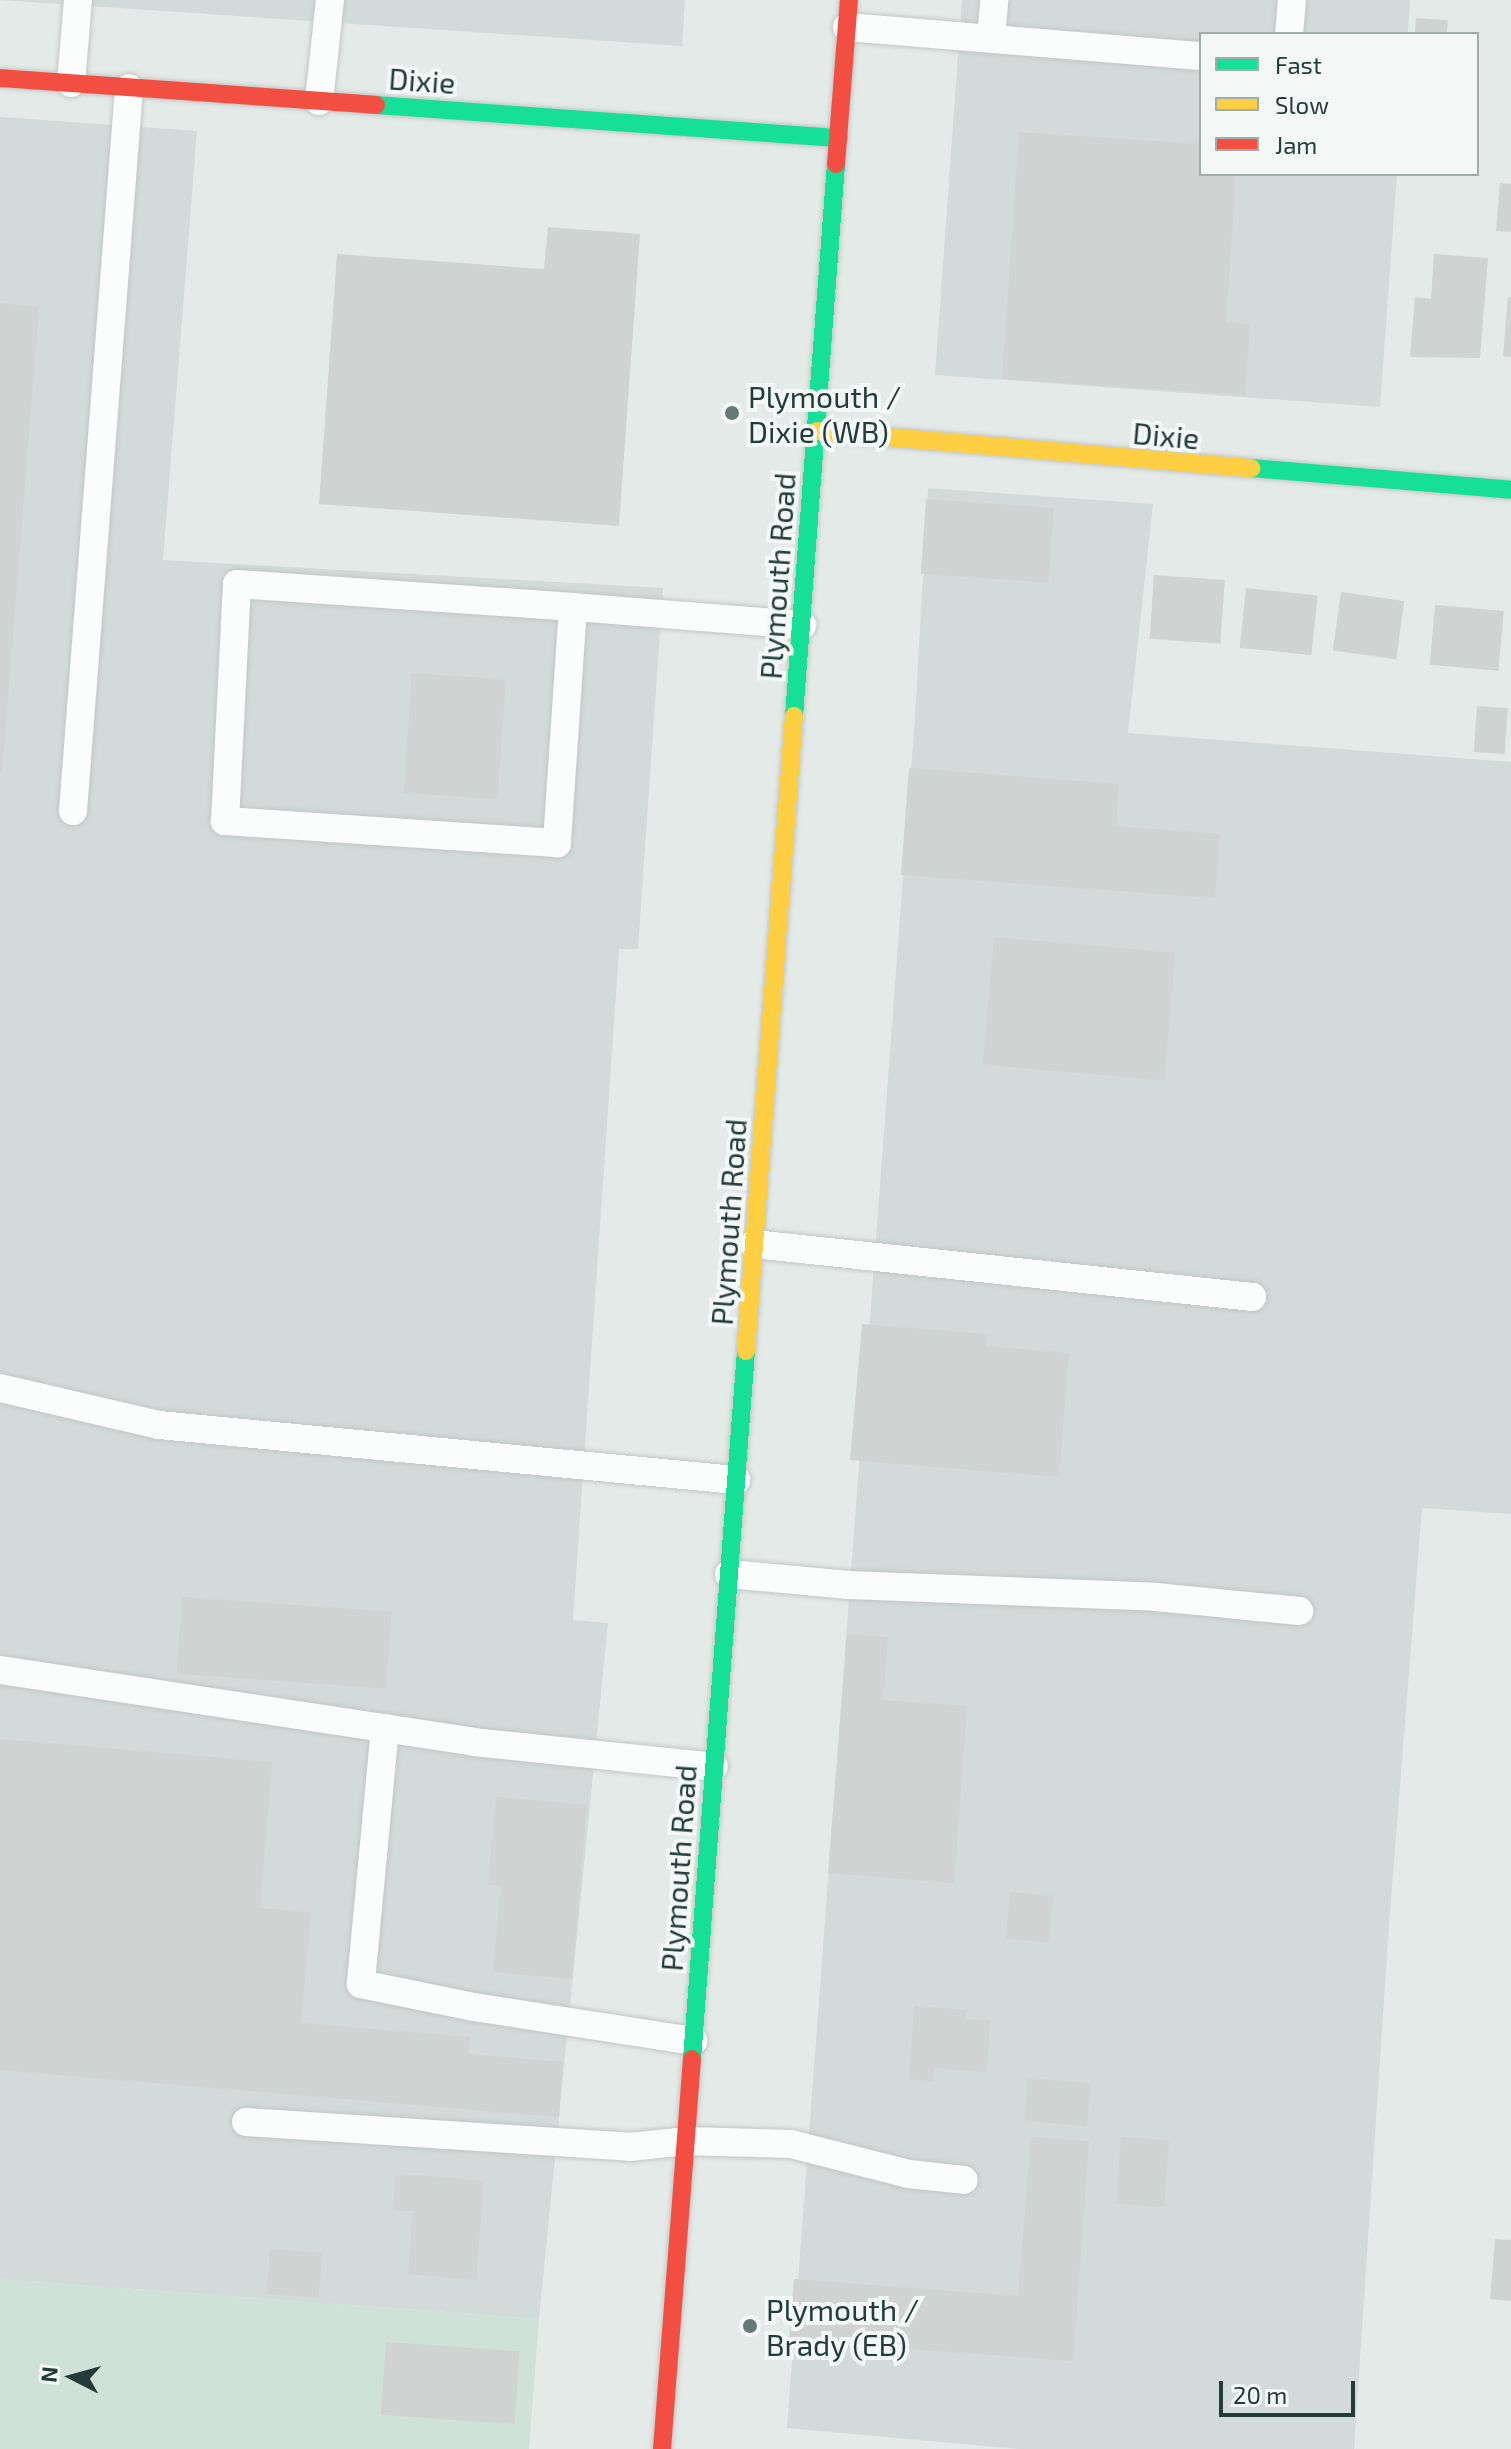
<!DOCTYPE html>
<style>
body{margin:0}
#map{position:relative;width:1511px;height:2449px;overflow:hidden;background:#e4eae8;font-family:"Exo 2",sans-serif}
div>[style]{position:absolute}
.built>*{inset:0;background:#d2dbd9}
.green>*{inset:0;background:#cee2d8}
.building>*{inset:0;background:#cfd3d2;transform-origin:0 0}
.roads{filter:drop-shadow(0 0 2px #c1c7c5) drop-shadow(0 0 2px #c1c7c5)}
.lane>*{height:28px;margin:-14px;padding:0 14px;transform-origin:14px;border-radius:14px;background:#fbfcfc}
.fast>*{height:18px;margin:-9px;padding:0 9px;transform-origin:9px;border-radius:9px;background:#16e098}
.slow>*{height:18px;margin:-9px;padding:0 9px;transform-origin:9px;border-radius:9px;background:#ffcf43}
.jam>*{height:18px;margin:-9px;padding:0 9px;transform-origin:9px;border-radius:9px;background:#f24e42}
.dots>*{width:22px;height:22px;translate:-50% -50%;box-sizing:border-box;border:4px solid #f3f8f7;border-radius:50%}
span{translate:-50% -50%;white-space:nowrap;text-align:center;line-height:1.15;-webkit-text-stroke:8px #f3f8f7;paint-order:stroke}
.street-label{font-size:30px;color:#233c3a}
.poi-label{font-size:30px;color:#233c3a}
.left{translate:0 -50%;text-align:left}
.legend{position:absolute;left:1199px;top:32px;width:280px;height:144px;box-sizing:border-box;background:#f3f8f7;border:2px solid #a0adab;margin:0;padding:10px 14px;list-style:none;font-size:24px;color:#233c3a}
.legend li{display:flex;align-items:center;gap:16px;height:40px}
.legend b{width:40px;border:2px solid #a0adab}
.north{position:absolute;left:32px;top:2337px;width:80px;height:80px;-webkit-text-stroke:6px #f3f8f7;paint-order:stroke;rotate:276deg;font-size:22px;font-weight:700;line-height:32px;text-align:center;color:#233c3a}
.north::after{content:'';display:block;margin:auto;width:28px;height:36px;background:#233c3a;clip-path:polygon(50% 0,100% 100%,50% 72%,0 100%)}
.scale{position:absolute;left:1219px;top:2381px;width:136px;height:36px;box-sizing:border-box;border:4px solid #233c3a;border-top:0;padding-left:10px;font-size:24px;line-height:28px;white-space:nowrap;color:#233c3a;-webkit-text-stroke:6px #f3f8f7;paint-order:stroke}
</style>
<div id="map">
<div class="built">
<i style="clip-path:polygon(0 0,685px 0,682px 46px)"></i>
<i style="clip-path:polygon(962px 0,1410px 0,1408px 34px,1201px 34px,1201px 174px,1397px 174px,1380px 407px,935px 375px)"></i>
<i style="clip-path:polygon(0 117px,197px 131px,163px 560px,663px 588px,638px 949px,619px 949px,573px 1620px,608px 1623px,539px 2319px,0 2279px)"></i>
<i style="clip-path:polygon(928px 488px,1153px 504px,1128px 733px,1511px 762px,1511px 1514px,1422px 1508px,1389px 1925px,1354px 2449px,1018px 2449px,787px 2428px,915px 717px)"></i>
</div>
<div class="green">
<i style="clip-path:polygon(0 2279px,539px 2319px,529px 2449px,0 2449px)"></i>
</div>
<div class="building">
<i style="left:1416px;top:18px;width:32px;height:16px;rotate:4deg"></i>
<i style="clip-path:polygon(1019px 132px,1201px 144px,1201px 174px,1236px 174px,1226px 322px,1250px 324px,1245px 395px,1002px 379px)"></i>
<i style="clip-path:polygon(1500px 183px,1511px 184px,1511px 232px,1496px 231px)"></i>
<i style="clip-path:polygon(548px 227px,640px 234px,619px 526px,319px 504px,337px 254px,544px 269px)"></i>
<i style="clip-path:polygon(1434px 254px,1488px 258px,1480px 358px,1410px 357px,1415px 297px,1431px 299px)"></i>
<i style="clip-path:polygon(1508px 297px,1511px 297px,1511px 357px,1503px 356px)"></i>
<i style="clip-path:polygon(0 303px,39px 307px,2px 773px,0 773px)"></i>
<i style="left:926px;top:499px;width:128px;height:75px;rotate:4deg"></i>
<i style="left:1154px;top:575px;width:71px;height:64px;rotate:4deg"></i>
<i style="left:1246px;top:588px;width:72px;height:60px;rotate:6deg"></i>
<i style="left:1341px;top:592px;width:64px;height:59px;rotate:8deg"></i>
<i style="left:1435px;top:605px;width:69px;height:60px;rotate:5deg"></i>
<i style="left:412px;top:673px;width:94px;height:120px;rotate:4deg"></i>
<i style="left:1477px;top:706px;width:31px;height:46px;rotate:4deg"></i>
<i style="clip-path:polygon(909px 768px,1119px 784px,1116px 826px,1220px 834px,1215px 898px,901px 875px)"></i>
<i style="left:994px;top:937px;width:182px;height:128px;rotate:5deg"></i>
<i style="clip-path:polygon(862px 1324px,987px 1334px,986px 1346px,1069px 1353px,1059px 1477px,850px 1460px)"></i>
<i style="left:182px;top:1597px;width:210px;height:77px;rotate:4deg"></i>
<i style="clip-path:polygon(847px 1634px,888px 1637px,883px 1700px,967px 1706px,954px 1883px,828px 1873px)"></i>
<i style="clip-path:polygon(0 1739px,272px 1762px,260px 1908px,311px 1912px,301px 2023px,470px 2037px,469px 2054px,563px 2062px,559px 2117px,0 2070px)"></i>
<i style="clip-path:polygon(496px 1797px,587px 1805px,572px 1979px,493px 1972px,501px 1886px,488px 1885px)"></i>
<i style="left:1010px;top:1892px;width:43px;height:47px;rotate:5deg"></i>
<i style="clip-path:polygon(914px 2006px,966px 2010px,965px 2019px,990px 2020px,987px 2072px,934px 2068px,933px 2081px,909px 2079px)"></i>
<i style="left:1028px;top:2078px;width:63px;height:43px;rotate:5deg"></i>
<i style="clip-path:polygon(1031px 2137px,1089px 2141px,1073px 2361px,789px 2340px,794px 2279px,1018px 2296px)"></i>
<i style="left:1121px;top:2137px;width:48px;height:67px;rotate:4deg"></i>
<i style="clip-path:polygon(417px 2175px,484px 2181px,476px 2280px,408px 2274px,413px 2211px,393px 2210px,396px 2176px)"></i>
<i style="clip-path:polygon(1495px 2239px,1511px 2240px,1511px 2301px,1490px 2299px)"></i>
<i style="left:270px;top:2249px;width:52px;height:45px;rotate:4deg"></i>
<i style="left:386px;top:2342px;width:134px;height:73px;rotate:4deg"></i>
</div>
<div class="roads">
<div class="lane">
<i style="left:847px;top:27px;width:355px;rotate:4.7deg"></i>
<i style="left:1289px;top:34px;width:34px;rotate:-85deg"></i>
<i style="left:991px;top:38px;width:38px;rotate:-85deg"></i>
<i style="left:71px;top:83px;width:83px;rotate:-85.2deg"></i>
<i style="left:319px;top:101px;width:102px;rotate:-83.8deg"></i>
<i style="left:573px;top:607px;width:237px;rotate:93.9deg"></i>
<i style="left:557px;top:843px;width:333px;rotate:-176.2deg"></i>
<i style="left:225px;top:821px;width:237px;rotate:-87.1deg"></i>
<i style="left:237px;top:584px;width:268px;rotate:3.9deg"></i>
<i style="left:504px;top:602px;width:69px;rotate:4.1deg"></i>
<i style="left:573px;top:607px;width:230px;rotate:4.5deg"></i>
<i style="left:73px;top:811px;width:725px;rotate:-85.57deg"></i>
<i style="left:754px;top:1244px;width:501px;rotate:6.07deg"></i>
<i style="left:0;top:1388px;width:163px;rotate:13.1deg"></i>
<i style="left:159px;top:1425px;width:580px;rotate:5.45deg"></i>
<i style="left:729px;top:1574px;width:121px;rotate:5.2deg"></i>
<i style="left:849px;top:1585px;width:307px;rotate:2.2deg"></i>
<i style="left:1156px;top:1597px;width:144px;rotate:5.6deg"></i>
<i style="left:0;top:1670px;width:479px;rotate:8.6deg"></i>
<i style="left:474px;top:1742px;width:241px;rotate:5.9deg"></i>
<i style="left:385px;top:1728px;width:257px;rotate:95.4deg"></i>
<i style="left:361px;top:1984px;width:115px;rotate:11.5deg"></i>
<i style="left:474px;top:2007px;width:222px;rotate:8.8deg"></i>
<i style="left:246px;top:2122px;width:385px;rotate:3.7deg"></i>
<i style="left:630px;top:2147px;width:55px;rotate:-6.2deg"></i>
<i style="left:685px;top:2141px;width:106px;rotate:1.6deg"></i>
<i style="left:791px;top:2144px;width:122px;rotate:14.3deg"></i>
<i style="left:909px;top:2174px;width:55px;rotate:6.2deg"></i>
</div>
<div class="fast">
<i style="left:376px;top:105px;width:464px;rotate:4.1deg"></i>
<i style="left:1251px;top:468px;width:261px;rotate:4.8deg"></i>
<i style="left:794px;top:716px;width:554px;rotate:-85.65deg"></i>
<i style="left:692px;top:2059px;width:710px;rotate:-85.64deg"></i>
</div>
<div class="slow">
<i style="left:817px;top:431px;width:436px;rotate:4.9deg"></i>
<i style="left:746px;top:1351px;width:637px;rotate:-85.68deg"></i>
</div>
<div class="jam">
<i style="left:0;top:78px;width:377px;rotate:4.1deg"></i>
<i style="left:836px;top:164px;width:165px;rotate:-85.5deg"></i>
<i style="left:662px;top:2449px;width:391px;rotate:-85.6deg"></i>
</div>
</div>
<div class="dots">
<i style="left:732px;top:413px;background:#677977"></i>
<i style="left:750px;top:2326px;background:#677977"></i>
</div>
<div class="street-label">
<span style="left:422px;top:80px;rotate:4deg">Dixie</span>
<span style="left:1166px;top:435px;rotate:5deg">Dixie</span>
<span style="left:777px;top:576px;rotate:-86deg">Plymouth Road</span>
<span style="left:728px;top:1222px;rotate:-86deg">Plymouth Road</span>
<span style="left:678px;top:1868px;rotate:-86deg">Plymouth Road</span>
</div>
<div class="poi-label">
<span class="left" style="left:748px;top:413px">Plymouth /<br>Dixie (WB)</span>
<span class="left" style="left:766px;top:2326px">Plymouth /<br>Brady (EB)</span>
</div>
<ul class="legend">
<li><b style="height:10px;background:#16e098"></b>Fast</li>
<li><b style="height:10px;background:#ffcf43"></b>Slow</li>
<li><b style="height:10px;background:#f24e42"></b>Jam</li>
</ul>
<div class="north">N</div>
<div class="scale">20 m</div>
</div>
